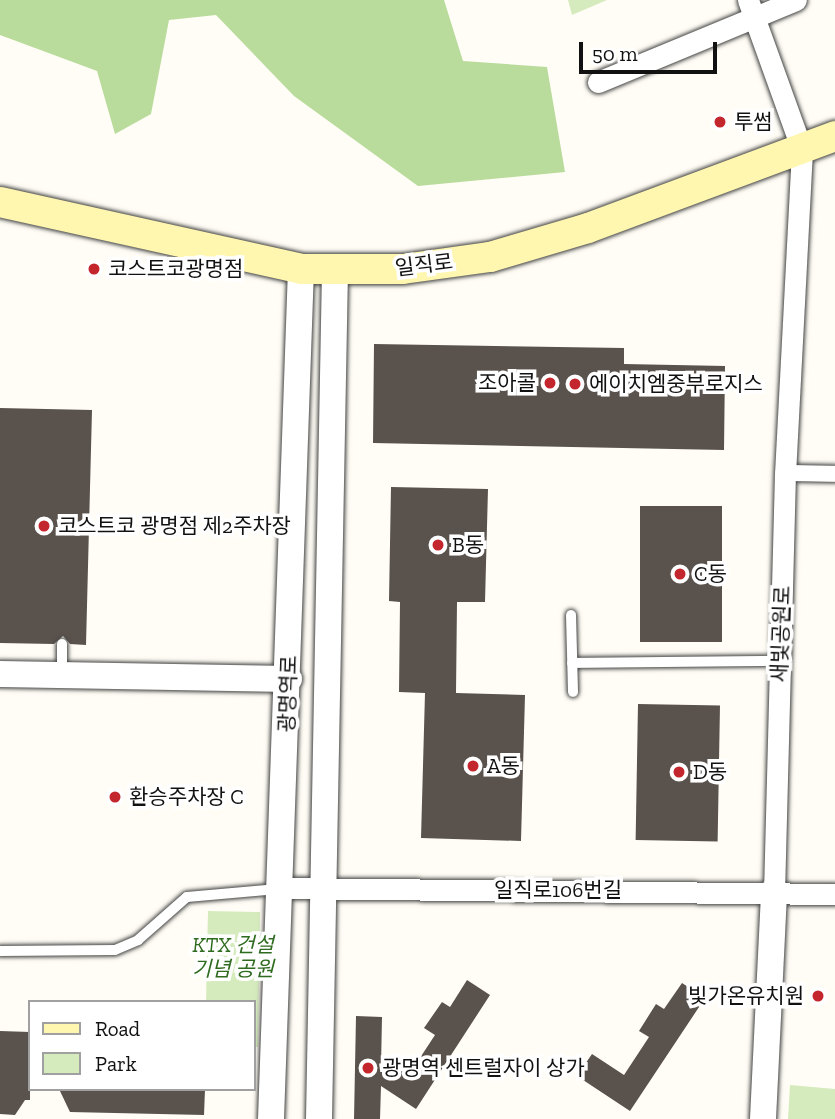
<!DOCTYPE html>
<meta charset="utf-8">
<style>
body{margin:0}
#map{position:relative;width:835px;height:1119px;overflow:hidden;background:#fffdf5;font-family:"Zilla Slab","Noto Sans KR",serif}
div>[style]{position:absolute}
.green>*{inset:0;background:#d5ebbd}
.forest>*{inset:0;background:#b9dc9c}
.building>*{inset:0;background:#5a524d;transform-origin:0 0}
.roads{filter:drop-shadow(0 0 2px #444) drop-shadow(0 0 2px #444)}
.service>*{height:10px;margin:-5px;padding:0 5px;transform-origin:5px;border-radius:5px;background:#fff}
.pedestrian>*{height:16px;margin:-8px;padding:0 8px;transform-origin:8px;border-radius:8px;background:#fff}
.minor>*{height:21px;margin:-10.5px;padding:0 10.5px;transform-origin:10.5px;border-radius:10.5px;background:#fff}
.tertiary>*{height:26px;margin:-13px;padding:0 13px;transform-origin:13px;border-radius:13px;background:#fff}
.secondary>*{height:30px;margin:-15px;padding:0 15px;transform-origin:15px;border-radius:15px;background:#fff6b0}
.dots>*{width:19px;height:19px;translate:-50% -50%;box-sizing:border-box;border:4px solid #fff;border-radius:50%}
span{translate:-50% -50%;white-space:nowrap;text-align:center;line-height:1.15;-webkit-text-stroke:7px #fff;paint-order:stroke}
.poi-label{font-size:21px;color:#111}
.left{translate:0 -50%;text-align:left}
.right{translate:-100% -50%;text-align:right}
.street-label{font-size:21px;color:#111}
.park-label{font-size:21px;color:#2f6b1f;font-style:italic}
.legend{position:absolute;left:28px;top:1000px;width:228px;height:91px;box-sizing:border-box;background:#fff;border:2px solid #a0a0a0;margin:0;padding:9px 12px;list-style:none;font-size:21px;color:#111}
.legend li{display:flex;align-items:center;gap:14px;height:35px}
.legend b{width:35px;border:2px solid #a0a0a0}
.scale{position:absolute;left:579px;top:42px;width:138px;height:32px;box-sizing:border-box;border:4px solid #111;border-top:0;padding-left:9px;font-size:21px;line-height:24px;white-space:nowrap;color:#111;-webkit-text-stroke:5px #fff;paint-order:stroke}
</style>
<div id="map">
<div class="green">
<i style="clip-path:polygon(568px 0,607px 0,572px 15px)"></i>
<i style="clip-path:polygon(208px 911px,260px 912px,258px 1047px,254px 1047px,254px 1002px,206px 1002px)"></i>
<i style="clip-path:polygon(790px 1085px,835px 1089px,835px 1119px,788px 1119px)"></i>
</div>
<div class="forest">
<i style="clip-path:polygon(0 0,444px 0,463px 61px,547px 67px,565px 172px,418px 186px,294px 96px,216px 15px,169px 20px,151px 114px,115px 134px,97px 71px,0 35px)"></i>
</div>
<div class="building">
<i style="clip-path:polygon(374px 344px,624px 348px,624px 364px,725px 366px,724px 450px,373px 443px)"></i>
<i style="clip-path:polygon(0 408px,92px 410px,86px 645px,70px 644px,63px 636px,54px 644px,0 643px)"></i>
<i style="clip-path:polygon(391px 487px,488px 489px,485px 602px,457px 602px,456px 693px,525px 695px,521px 841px,421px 838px,425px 693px,399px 692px,400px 602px,389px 601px)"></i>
<i style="left:640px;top:506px;width:82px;height:136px"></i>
<i style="left:638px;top:704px;width:82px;height:136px;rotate:1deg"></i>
<i style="clip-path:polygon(467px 980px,490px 995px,416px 1109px,381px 1086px,380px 1119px,354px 1119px,356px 1016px,382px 1017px,381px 1066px,399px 1065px,410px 1073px,435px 1035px,424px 1028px,442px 1002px,450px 1007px)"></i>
<i style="clip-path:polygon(682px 983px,705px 998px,630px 1111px,577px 1076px,592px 1054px,624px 1075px,649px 1037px,639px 1031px,656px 1004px,664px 1009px)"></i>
<i style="clip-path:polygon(0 1031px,30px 1032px,30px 1100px,25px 1100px,15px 1115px,0 1114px)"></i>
<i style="clip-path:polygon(59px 1089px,205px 1089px,204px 1115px,70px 1112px)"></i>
</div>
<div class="roads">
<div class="service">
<i style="left:571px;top:615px;width:77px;rotate:88.5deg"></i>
<i style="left:572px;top:663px;width:208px;rotate:-0.6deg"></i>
<i style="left:62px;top:675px;width:31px;rotate:-90deg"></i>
<i style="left:0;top:951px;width:115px;rotate:-0.5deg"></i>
<i style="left:115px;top:950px;width:25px;rotate:-23deg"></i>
<i style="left:138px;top:940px;width:65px;rotate:-41.3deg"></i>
<i style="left:187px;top:897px;width:91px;rotate:-5deg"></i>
</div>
<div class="pedestrian">
<i style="left:785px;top:473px;width:50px;rotate:1.1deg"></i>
</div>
<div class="minor">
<i style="left:748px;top:0;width:159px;rotate:70.2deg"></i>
<i style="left:802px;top:150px;width:323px;rotate:93deg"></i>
<i style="left:785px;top:473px;width:417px;rotate:91.5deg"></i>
<i style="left:598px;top:82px;width:214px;rotate:-22.5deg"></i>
<i style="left:280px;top:888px;width:555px;rotate:0.62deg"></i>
</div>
<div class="tertiary">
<i style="left:0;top:674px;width:289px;rotate:1deg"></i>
<i style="left:271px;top:1119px;width:851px;rotate:-87.98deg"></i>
<i style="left:319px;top:1119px;width:849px;rotate:-88.92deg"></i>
<i style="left:763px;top:1119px;width:229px;rotate:-87.2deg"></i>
</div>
<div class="secondary">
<i style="left:0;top:202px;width:308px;rotate:12.5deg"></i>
<i style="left:301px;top:269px;width:102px"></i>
<i style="left:403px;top:269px;width:88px;rotate:-7.9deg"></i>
<i style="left:490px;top:257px;width:102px;rotate:-16.5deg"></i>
<i style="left:588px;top:228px;width:264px;rotate:-20.4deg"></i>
</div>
</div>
<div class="dots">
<i style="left:720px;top:122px;background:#c4262e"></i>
<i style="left:94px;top:269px;background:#c4262e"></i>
<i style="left:550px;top:383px;background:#c4262e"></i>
<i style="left:575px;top:384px;background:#c4262e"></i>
<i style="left:44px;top:526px;background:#c4262e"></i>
<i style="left:438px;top:545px;background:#c4262e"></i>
<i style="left:680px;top:574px;background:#c4262e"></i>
<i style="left:473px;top:766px;background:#c4262e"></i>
<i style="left:679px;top:772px;background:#c4262e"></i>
<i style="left:115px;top:797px;background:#c4262e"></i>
<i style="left:818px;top:996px;background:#c4262e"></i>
<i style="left:368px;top:1068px;background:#c4262e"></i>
</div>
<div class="poi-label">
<span class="left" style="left:734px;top:122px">투썸</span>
<span class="left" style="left:108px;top:269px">코스트코광명점</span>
<span class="right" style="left:536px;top:383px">조아콜</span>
<span class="left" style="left:589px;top:384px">에이치엠중부로지스</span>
<span class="left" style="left:58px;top:526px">코스트코 광명점 제2주차장</span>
<span class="left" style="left:452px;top:545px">B동</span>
<span class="left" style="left:694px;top:574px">C동</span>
<span class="left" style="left:487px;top:766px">A동</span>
<span class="left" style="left:693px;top:772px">D동</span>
<span class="left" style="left:129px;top:797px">환승주차장 C</span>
<span class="right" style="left:804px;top:996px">빛가온유치원</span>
<span class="left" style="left:382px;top:1068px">광명역 센트럴자이 상가</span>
</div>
<div class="street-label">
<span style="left:424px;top:265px;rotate:-7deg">일직로</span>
<span style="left:781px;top:634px;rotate:-88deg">새빛공원로</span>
<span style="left:288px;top:694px;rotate:-88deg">광명역로</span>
<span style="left:558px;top:890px">일직로106번길</span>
</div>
<div class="park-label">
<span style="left:233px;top:957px">KTX 건설<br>기념 공원</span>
</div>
<ul class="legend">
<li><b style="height:9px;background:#fff6b0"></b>Road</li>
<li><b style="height:19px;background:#d5ebbd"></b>Park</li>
</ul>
<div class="scale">50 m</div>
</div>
